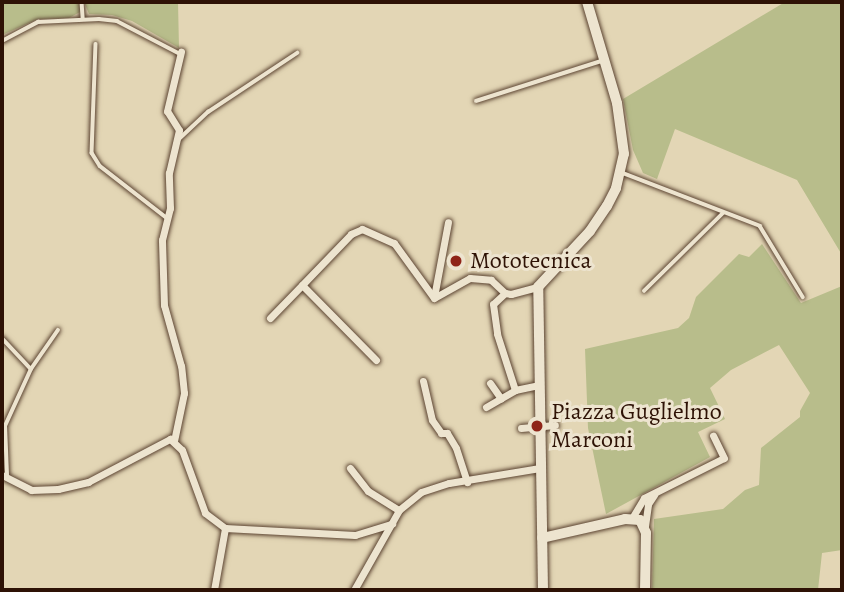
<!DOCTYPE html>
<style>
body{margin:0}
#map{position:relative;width:844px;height:592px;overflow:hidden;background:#e3d6b5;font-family:Alegreya,serif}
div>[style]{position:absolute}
.green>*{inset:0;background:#b8bd8b}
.roads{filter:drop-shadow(0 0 2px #5b4331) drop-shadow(0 0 2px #5b4331)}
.lane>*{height:3.5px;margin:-1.75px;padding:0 1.75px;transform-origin:1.75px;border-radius:1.75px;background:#ede4cf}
.street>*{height:7px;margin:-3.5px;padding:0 3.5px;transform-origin:3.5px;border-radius:3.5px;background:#ede4cf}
.secondary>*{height:10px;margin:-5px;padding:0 5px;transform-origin:5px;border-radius:5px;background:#ede4cf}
.dots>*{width:19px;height:19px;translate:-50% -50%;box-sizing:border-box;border:4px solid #ede4cf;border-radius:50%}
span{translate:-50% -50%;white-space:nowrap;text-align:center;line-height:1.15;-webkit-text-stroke:6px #ede4cf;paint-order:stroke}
.poi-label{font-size:24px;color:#2e1205}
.left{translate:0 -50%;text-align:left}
.frame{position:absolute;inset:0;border:4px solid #2e1205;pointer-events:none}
</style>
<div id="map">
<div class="green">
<i style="clip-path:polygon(2px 2px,80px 2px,80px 12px,69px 18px,38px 19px,2px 35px)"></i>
<i style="clip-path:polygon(84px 2px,178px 2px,179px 48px,132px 21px,112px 15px,89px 14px)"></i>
<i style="clip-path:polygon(785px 2px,842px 2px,842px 255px,797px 180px,675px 129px,657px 179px,643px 173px,633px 150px,623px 99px)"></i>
<i style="clip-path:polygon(762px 244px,801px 303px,842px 286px,842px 550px,822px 553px,818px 590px,652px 590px,654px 519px,723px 509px,745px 490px,759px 485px,761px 448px,800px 417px,800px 411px,810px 393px,779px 345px,731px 370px,710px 388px,725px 419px,698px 432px,710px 457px,606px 514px,588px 428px,585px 349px,678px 328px,689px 318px,696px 297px,739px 254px,749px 257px)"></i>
</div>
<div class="roads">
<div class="lane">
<i style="left:82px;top:2px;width:16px;rotate:86deg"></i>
<i style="left:2px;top:41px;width:41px;rotate:-27.8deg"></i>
<i style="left:38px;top:22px;width:61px;rotate:-2.8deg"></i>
<i style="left:99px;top:19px;width:18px;rotate:6deg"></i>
<i style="left:117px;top:21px;width:71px;rotate:27.6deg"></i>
<i style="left:96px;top:44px;width:109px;rotate:92.1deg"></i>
<i style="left:92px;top:153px;width:15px;rotate:58deg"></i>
<i style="left:100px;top:166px;width:85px;rotate:37.8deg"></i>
<i style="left:476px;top:101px;width:131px;rotate:-17.7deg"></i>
<i style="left:179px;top:139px;width:40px;rotate:-43deg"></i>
<i style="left:208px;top:112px;width:107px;rotate:-33.5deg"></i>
<i style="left:623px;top:173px;width:147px;rotate:21.1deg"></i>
<i style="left:760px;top:226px;width:83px;rotate:58.8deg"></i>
<i style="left:644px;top:291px;width:111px;rotate:-44.6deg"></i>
<i style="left:2px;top:338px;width:42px;rotate:46.9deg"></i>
<i style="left:7px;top:475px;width:49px;rotate:-92.3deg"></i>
<i style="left:5px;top:426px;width:63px;rotate:-65.5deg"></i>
<i style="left:31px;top:369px;width:47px;rotate:-55.3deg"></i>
</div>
<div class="street">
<i style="left:505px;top:293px;width:16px;rotate:137deg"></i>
<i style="left:493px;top:304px;width:30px;rotate:82deg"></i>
<i style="left:497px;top:334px;width:59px;rotate:72.2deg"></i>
<i style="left:515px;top:390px;width:25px;rotate:-12deg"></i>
<i style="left:434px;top:297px;width:76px;rotate:-79.4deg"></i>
<i style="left:270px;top:318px;width:46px;rotate:-45.9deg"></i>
<i style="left:376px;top:360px;width:105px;rotate:-134.6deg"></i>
<i style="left:302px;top:285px;width:71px;rotate:-46.1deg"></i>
<i style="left:351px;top:234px;width:12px;rotate:-24deg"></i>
<i style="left:362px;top:229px;width:35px;rotate:24deg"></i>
<i style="left:394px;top:243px;width:68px;rotate:54deg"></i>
<i style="left:434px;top:298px;width:41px;rotate:-29.1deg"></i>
<i style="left:470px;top:278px;width:21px;rotate:5deg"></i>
<i style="left:491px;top:280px;width:19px;rotate:43deg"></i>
<i style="left:505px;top:293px;width:6px;rotate:9deg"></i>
<i style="left:511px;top:294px;width:28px;rotate:-15deg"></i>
<i style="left:423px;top:381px;width:40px;rotate:77deg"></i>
<i style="left:432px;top:420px;width:16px;rotate:55deg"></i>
<i style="left:441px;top:433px;width:6px"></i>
<i style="left:447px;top:433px;width:17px;rotate:59deg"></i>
<i style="left:456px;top:448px;width:36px;rotate:72deg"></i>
<i style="left:490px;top:383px;width:19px;rotate:55deg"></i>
<i style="left:486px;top:407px;width:34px;rotate:-30deg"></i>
<i style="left:521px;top:428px;width:34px;rotate:-5deg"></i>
<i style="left:174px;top:441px;width:49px;rotate:-78.2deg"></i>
<i style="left:184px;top:393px;width:27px;rotate:-96deg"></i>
<i style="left:181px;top:366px;width:63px;rotate:-105.6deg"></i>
<i style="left:164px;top:305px;width:65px;rotate:-91.8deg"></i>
<i style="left:162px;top:240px;width:33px;rotate:-76deg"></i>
<i style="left:170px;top:208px;width:35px;rotate:-92deg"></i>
<i style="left:169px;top:173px;width:44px;rotate:-76.9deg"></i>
<i style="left:179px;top:130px;width:22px;rotate:-122deg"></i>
<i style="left:167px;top:111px;width:61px;rotate:-76.7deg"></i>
<i style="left:350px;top:468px;width:29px;rotate:52deg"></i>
<i style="left:368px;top:491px;width:36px;rotate:32deg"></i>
<i style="left:2px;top:475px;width:33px;rotate:27deg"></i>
<i style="left:31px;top:490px;width:27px;rotate:-2deg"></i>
<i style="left:58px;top:489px;width:31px;rotate:-13deg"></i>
<i style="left:88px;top:482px;width:93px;rotate:-27.7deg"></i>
<i style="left:170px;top:439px;width:16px;rotate:43deg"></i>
<i style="left:182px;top:450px;width:67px;rotate:69.9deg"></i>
<i style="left:205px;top:513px;width:25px;rotate:37deg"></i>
<i style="left:225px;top:528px;width:130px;rotate:3.1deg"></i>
<i style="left:355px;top:535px;width:39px;rotate:-17deg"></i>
<i style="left:632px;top:518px;width:23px;rotate:-59deg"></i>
<i style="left:644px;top:498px;width:89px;rotate:-26.6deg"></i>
<i style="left:724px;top:458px;width:25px;rotate:-116deg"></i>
<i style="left:645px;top:526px;width:22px;rotate:-82deg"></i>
<i style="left:648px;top:504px;width:11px;rotate:-56deg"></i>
<i style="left:214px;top:590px;width:63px;rotate:-79.9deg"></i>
<i style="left:354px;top:590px;width:92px;rotate:-60.6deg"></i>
<i style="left:399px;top:510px;width:28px;rotate:-39deg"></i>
<i style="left:421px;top:492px;width:29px;rotate:-18deg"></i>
<i style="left:449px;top:483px;width:92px;rotate:-9.4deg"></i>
</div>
<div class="secondary">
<i style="left:542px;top:538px;width:85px;rotate:-12.9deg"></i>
<i style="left:625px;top:519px;width:15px;rotate:4deg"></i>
<i style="left:640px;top:520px;width:14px;rotate:65deg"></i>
<i style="left:646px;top:533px;width:57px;rotate:91deg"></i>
<i style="left:543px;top:590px;width:303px;rotate:-90.9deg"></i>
<i style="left:538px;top:287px;width:76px;rotate:-47.1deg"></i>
<i style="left:590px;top:231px;width:30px;rotate:-56deg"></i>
<i style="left:607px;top:206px;width:20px;rotate:-63deg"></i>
<i style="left:616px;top:188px;width:35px;rotate:-77deg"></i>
<i style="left:624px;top:154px;width:51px;rotate:-97.8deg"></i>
<i style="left:617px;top:103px;width:105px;rotate:-106.5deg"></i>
</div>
</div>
<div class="dots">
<i style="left:456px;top:261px;background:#8f2418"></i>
<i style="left:537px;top:426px;background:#8f2418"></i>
</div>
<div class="poi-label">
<span class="left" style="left:470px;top:261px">Mototecnica</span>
<span class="left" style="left:551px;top:426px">Piazza Guglielmo<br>Marconi</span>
</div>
<div class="frame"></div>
</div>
